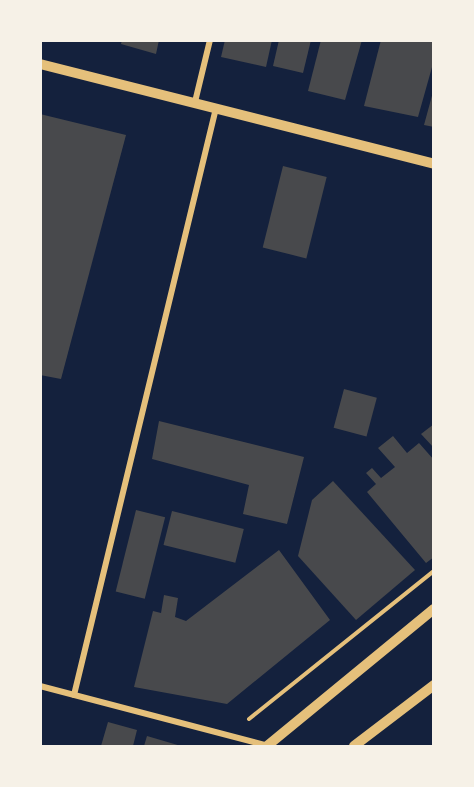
<!DOCTYPE html>
<style>
body{margin:0}
#map{position:relative;width:474px;height:787px;overflow:hidden;background:#14213d;font-family:"Work Sans",sans-serif}
div>[style]{position:absolute}
.building>*{inset:0;background:#48494c;transform-origin:0 0}
.path>*{height:4px;margin:-2px;padding:0 2px;transform-origin:2px;border-radius:2px;background:#e5c07b}
.minor>*{height:6px;margin:-3px;padding:0 3px;transform-origin:3px;border-radius:3px;background:#e5c07b}
.tertiary>*{height:10px;margin:-5px;padding:0 5px;transform-origin:5px;border-radius:5px;background:#e5c07b}
span{translate:-50% -50%;white-space:nowrap;text-align:center;line-height:1.15;-webkit-text-stroke:6px #f6f1e7;paint-order:stroke}
.frame{position:absolute;inset:0;border:42px solid #f6f1e7;pointer-events:none}
</style>
<div id="map">
<div class="building">
<i style="clip-path:polygon(122px 40px,159px 40px,156px 54px,121px 44px)"></i>
<i style="clip-path:polygon(225px 40px,272px 40px,266px 67px,221px 57px)"></i>
<i style="clip-path:polygon(279px 40px,311px 40px,303px 73px,273px 66px)"></i>
<i style="clip-path:polygon(321px 40px,362px 40px,345px 100px,308px 91px)"></i>
<i style="clip-path:polygon(381px 40px,434px 40px,434px 60px,418px 117px,364px 106px)"></i>
<i style="clip-path:polygon(433px 92px,434px 92px,434px 127px,424px 125px)"></i>
<i style="clip-path:polygon(40px 114px,126px 135px,61px 379px,40px 375px)"></i>
<i style="left:283px;top:166px;width:45px;height:84px;rotate:14deg"></i>
<i style="left:344px;top:389px;width:34px;height:40px;rotate:15deg"></i>
<i style="clip-path:polygon(159px 421px,304px 457px,287px 524px,243px 514px,249px 485px,152px 459px)"></i>
<i style="clip-path:polygon(434px 424px,434px 448px,421px 434px)"></i>
<i style="clip-path:polygon(393px 436px,407px 453px,419px 443px,434px 460px,434px 557px,426px 563px,367px 492px,376px 484px,366px 473px,372px 468px,381px 478px,395px 467px,378px 448px)"></i>
<i style="clip-path:polygon(333px 481px,415px 570px,356px 620px,298px 556px,312px 500px)"></i>
<i style="left:136px;top:510px;width:30px;height:84px;rotate:14deg"></i>
<i style="left:172px;top:511px;width:74px;height:35px;rotate:14deg"></i>
<i style="clip-path:polygon(279px 550px,330px 620px,227px 704px,134px 687px,153px 611px,161px 613px,164px 595px,178px 598px,175px 617px,186px 621px)"></i>
<i style="clip-path:polygon(108px 722px,137px 730px,133px 746px,101px 746px)"></i>
<i style="clip-path:polygon(147px 736px,181px 746px,144px 746px)"></i>
</div>
<div class="path">
<i style="left:249px;top:719px;width:237px;rotate:-38.7deg"></i>
</div>
<div class="minor">
<i style="left:195px;top:102px;width:64px;rotate:-76.4deg"></i>
<i style="left:40px;top:686px;width:237px;rotate:14.7deg"></i>
<i style="left:74px;top:695px;width:604px;rotate:-76.4deg"></i>
</div>
<div class="tertiary">
<i style="left:40px;top:64px;width:406px;rotate:14.2deg"></i>
<i style="left:267px;top:746px;width:216px;rotate:-39.4deg"></i>
<i style="left:354px;top:746px;width:101px;rotate:-37.3deg"></i>
</div>
<div class="frame"></div>
</div>
